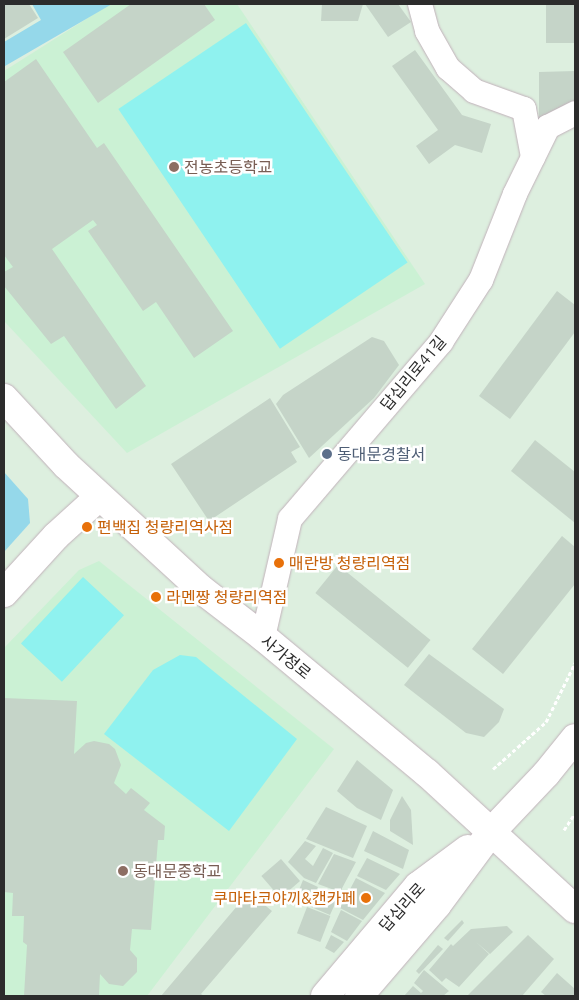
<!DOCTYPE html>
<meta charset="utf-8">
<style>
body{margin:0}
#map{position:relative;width:579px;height:1000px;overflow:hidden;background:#ddefdf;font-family:Ubuntu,"Noto Sans KR",sans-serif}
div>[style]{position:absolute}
.education>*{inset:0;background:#cbf1d4}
.green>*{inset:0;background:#95d8ea}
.pitch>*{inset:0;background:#8ff2ef;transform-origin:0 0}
.building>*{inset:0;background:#c5d4c8;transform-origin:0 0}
.path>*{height:3px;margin-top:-1.5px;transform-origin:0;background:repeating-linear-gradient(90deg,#fff 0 4px,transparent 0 6.5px)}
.roads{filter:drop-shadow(0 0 1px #c1b1ba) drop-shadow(0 0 1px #c1b1ba)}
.minor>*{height:24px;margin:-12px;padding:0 12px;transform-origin:12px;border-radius:12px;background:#fff}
.tertiary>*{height:28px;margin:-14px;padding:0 14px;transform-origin:14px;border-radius:14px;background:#fff}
.secondary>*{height:28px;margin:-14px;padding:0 14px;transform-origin:14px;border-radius:14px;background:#fff}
.dots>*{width:14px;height:14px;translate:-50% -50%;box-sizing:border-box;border:2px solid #fff;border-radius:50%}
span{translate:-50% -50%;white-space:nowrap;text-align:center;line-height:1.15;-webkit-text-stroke:5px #fff;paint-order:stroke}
.education-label{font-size:16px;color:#785e54}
.left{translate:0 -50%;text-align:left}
.street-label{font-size:16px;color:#2c2c2c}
.service-label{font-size:16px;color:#4e5e75}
.food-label{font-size:16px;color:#c56008}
.right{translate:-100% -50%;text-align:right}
.frame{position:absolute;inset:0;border:5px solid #2c2c2c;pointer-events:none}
</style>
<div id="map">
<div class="education">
<i style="clip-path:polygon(110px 4px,237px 4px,425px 284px,127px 453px,4px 321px,4px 71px)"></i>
<i style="clip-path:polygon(99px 561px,334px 749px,147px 996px,4px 996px,4px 648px,79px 570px)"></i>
</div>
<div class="green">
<i style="clip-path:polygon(32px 4px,112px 4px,5px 66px,4px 42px,41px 20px)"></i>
<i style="clip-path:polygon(4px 472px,28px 499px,30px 523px,4px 552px)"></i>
</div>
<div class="pitch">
<i style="left:246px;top:23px;width:289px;height:154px;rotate:56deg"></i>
<i style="left:83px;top:577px;width:56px;height:91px;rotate:43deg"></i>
<i style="clip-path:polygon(180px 655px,196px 657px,297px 739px,229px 831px,104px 734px,153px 670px)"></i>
</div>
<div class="building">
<i style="clip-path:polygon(4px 4px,29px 4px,38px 18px,4px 39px)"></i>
<i style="clip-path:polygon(131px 4px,204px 4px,215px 20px,98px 103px,63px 52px)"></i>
<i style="clip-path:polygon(322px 4px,363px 4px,358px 21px,321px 21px)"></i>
<i style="clip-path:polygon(365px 4px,398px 4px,411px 22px,388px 37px)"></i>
<i style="left:546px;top:4px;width:29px;height:39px"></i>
<i style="clip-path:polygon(415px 50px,462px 115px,491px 124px,482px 153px,455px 145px,429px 164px,416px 146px,438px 130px,392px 66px)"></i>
<i style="clip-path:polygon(36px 59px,97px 148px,104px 143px,233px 331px,194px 358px,156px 302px,143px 311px,88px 231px,97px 225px,93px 220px,52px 249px,146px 386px,116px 409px,64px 336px,51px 344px,4px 286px,4px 272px,13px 267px,4px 255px,4px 82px)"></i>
<i style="clip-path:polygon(575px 71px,575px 106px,562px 117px,539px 119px,539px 72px)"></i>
<i style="clip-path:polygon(557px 291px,575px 305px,575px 332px,510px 419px,479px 396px)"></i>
<i style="clip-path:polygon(372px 337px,384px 341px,399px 365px,374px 398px,309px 458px,276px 404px,283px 395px)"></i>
<i style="clip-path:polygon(270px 398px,300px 447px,291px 452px,297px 462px,209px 521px,171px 464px)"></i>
<i style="clip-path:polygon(535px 440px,575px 472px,575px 523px,511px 471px)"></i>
<i style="clip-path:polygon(562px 536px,575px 547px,575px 584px,503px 674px,472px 649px)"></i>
<i style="left:338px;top:565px;width:119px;height:36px;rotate:39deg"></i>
<i style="clip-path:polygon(429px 654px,504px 709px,499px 722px,484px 737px,466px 733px,404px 685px)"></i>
<i style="clip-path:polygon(4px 698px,77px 701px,74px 754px,86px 743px,94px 741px,109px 744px,115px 749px,121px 765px,114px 783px,126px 794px,131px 788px,150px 803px,144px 810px,165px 826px,164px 840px,158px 840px,151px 930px,132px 929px,130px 950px,137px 958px,137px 972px,123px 986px,109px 984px,100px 974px,99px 996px,24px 996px,27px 945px,23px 942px,24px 916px,12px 916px,13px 893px,4px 892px)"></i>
<i style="clip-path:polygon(357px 760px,393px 790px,381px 820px,357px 808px,337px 791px)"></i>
<i style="clip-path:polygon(402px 796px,411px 810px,413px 845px,390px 831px,390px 820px)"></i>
<i style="clip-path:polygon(326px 807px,367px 826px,353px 858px,306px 839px)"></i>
<i style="clip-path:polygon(373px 831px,409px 850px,403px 869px,364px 851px)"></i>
<i style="clip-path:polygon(305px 841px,316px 846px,305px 859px,313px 866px,323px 848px,333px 853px,316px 883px,304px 878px,288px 862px)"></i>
<i style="clip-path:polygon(334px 854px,356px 862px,340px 892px,318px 884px)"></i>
<i style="clip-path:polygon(367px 858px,400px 874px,386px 890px,357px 876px)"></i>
<i style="left:281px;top:859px;width:29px;height:26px;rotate:49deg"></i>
<i style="clip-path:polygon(356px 878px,385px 893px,363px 920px,340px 908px)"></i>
<i style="clip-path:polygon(303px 880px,318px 887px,314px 895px,325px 900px,329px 891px,339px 895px,330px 915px,295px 900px)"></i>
<i style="clip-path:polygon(249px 892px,272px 911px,201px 994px,204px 996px,161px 996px)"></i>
<i style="left:307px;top:907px;width:25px;height:28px;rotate:21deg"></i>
<i style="clip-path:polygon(341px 910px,362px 921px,347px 941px,331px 932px)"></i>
<i style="clip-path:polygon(462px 920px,464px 923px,448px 941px,444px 938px)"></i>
<i style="clip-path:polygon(507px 926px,513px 932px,490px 954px,476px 942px,489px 954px,459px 987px,446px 978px,442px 982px,429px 970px,451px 944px,453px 946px,471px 929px)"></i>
<i style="clip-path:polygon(331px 935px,344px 942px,334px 953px,325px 948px)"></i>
<i style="clip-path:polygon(528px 935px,554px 959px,522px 996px,467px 996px)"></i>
<i style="clip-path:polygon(438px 945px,443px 949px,419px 974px,416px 971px)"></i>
<i style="clip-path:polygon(424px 970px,449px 991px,443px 996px,404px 996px,413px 986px,421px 993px,423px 991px,414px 983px)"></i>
<i style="clip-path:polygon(557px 973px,575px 989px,575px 996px,546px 996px,541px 992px)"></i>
</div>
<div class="path">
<i style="left:493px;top:769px;width:71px;rotate:-41.6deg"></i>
<i style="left:546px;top:722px;width:66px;rotate:-63.8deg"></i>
<i style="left:564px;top:830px;width:20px;rotate:-57deg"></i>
</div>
<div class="roads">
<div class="minor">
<i style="left:420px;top:4px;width:28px;rotate:75deg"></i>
<i style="left:427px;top:31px;width:43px;rotate:60.4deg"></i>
<i style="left:448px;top:68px;width:35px;rotate:41deg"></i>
<i style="left:474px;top:91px;width:53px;rotate:19.8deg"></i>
<i style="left:524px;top:109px;width:49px;rotate:79.4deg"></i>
<i style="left:263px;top:637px;width:121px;rotate:-77.1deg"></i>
<i style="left:290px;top:519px;width:233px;rotate:-49.5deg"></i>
<i style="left:441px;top:342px;width:74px;rotate:-57.2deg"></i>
<i style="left:481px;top:280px;width:92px;rotate:-68.4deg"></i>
<i style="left:515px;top:194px;width:75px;rotate:-63.8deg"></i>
<i style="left:548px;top:127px;width:30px;rotate:-27deg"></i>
</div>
<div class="tertiary">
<i style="left:4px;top:593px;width:77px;rotate:-47.6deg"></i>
<i style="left:56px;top:536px;width:58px;rotate:-42.2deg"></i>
</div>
<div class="secondary">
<i style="left:4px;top:398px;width:91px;rotate:47.2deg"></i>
<i style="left:66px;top:465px;width:185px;rotate:42.6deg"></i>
<i style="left:202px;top:590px;width:77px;rotate:37.6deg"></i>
<i style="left:263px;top:637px;width:213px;rotate:39.7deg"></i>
<i style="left:427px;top:773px;width:201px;rotate:42.6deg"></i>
<i style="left:325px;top:996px;width:144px;rotate:-49.8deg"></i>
<i style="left:418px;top:886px;width:62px;rotate:-36.5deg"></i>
<i style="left:359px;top:996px;width:120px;rotate:-49.4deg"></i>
<i style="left:437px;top:905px;width:91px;rotate:-53.5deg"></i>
<i style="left:491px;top:832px;width:80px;rotate:-46.5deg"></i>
<i style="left:546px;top:774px;width:46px;rotate:-51.1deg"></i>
</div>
</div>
<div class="dots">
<i style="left:174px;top:167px;background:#8d6e63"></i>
<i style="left:327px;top:454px;background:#5c6f8a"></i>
<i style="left:87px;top:527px;background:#e8710a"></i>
<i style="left:279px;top:563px;background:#e8710a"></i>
<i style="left:156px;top:597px;background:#e8710a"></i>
<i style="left:123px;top:871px;background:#8d6e63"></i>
<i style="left:366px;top:898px;background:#e8710a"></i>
</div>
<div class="education-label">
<span class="left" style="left:184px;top:167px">전농초등학교</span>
<span class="left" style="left:133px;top:871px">동대문중학교</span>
</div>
<div class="street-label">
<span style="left:413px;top:373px;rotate:-50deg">답십리로41길</span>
<span style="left:286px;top:657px;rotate:39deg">사가정로</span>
<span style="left:402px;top:907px;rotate:-48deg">답십리로</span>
</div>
<div class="service-label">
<span class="left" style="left:337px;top:454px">동대문경찰서</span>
</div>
<div class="food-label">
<span class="left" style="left:97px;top:527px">편백집 청량리역사점</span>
<span class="left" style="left:289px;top:563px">매란방 청량리역점</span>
<span class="left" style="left:166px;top:597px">라멘짱 청량리역점</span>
<span class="right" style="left:356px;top:898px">쿠마타코야끼&amp;캔카페</span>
</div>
<div class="frame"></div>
</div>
